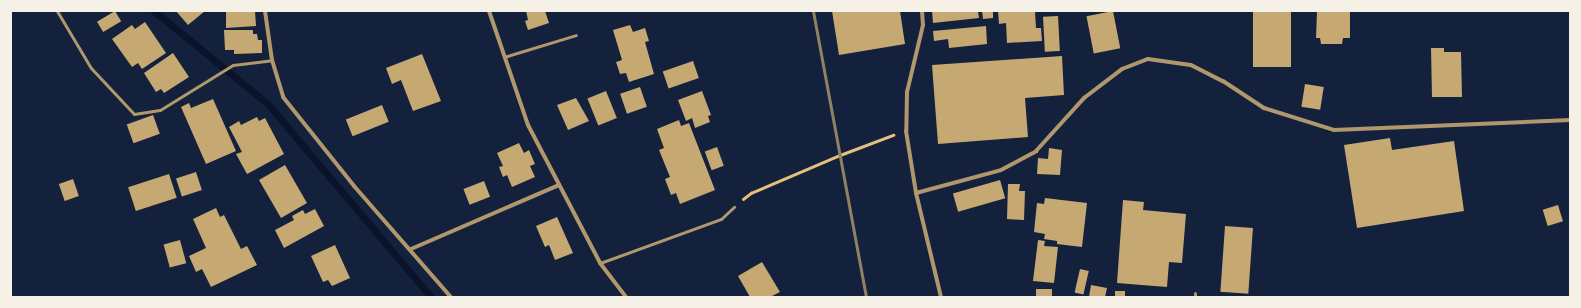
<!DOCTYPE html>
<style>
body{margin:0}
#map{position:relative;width:1581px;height:308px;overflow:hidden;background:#14213d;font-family:"Roboto Condensed",sans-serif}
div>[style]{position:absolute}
.stream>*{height:7px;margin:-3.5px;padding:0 3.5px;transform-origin:3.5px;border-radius:3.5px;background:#0b132b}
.building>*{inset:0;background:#c6a872;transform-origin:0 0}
.path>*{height:2.5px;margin:-1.25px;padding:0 1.25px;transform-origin:1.25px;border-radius:1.25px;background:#e5c07b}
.service>*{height:3px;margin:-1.5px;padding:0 1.5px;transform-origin:1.5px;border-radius:1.5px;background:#b1986c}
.minor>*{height:4px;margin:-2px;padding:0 2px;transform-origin:2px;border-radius:2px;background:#b1986c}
.rail>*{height:3px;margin:-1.5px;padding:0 1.5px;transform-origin:1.5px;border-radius:1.5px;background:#918062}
span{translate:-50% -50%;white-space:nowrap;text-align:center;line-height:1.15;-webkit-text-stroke:3.5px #f6f1e7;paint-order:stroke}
.frame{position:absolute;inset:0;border:12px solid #f6f1e7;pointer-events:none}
</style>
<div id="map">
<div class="stream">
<i style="left:154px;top:11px;width:146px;rotate:39.2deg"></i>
<i style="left:267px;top:103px;width:254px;rotate:49.8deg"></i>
</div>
<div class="building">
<i style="left:115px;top:11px;width:12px;height:21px;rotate:59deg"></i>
<i style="clip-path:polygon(176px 11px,205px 11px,188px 25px)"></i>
<i style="clip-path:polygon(226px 11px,255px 11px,256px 26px,226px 28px)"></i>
<i style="clip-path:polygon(526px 11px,545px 11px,549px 23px,528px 30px,525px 21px,528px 20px)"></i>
<i style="clip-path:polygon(832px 11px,900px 11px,905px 44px,839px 55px)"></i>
<i style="clip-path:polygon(932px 11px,978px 11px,979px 18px,933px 23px)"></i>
<i style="clip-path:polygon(982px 11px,993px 11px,993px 18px,983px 19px)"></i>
<i style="clip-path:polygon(998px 11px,1035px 11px,1036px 28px,1041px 28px,1042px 41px,1007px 43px,1006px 23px,999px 24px)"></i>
<i style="left:1113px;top:11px;width:38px;height:27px;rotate:79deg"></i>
<i style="left:1253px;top:11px;width:38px;height:56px"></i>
<i style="clip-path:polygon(1317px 11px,1350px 11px,1350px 38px,1343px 38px,1342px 44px,1321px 44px,1320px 38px,1316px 38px)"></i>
<i style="left:1058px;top:16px;width:35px;height:15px;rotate:87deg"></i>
<i style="clip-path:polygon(145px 22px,166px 53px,142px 69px,138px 63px,132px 67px,112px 39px,132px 25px,135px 29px)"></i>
<i style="clip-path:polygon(630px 25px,633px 32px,645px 28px,649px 41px,645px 42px,654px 74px,629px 82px,626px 73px,620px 74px,616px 62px,622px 60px,613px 30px)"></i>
<i style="clip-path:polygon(986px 26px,987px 44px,949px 48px,948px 39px,934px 41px,933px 31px)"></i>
<i style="clip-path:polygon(224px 30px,253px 30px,253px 34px,257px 34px,258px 40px,262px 40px,262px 53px,234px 54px,234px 50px,225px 50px)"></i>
<i style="clip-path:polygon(1431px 48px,1444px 48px,1444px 52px,1461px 52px,1462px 97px,1432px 97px)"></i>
<i style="clip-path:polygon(173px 53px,189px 77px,164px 93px,161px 89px,156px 92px,144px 73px)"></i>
<i style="clip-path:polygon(422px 54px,441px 101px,413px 111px,401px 80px,392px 84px,386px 68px)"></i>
<i style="clip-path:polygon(1062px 56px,1064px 95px,1025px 98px,1028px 137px,938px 144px,932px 65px)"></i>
<i style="left:693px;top:61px;width:18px;height:32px;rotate:71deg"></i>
<i style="left:1305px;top:84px;width:19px;height:23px;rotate:9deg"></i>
<i style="left:640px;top:87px;width:21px;height:21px;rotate:71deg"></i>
<i style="left:606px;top:91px;width:29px;height:20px;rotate:68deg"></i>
<i style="clip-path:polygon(702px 91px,711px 115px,708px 116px,710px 122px,695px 128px,692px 118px,686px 121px,678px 100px)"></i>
<i style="clip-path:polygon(576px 98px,589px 121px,568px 130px,557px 105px)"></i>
<i style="clip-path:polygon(213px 99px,236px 151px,206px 164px,181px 107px,189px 103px,191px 108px)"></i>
<i style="left:382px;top:105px;width:18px;height:39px;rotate:68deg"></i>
<i style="left:153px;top:115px;width:20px;height:28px;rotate:70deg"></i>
<i style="clip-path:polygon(257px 117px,259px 121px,265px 118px,284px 154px,247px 174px,236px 154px,242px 152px,229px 127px,239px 121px,241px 125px)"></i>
<i style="clip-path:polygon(679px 120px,681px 126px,689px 123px,715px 190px,680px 204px,676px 193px,671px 195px,665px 179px,670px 177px,659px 150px,664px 148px,657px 129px)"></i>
<i style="clip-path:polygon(1390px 138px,1392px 150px,1454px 141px,1464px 211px,1357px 228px,1344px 145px)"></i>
<i style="clip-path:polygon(519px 143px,524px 153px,529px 150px,535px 164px,530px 166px,535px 177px,512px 187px,507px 175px,503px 177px,499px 167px,503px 166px,497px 153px)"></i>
<i style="left:717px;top:147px;width:20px;height:13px;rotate:70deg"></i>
<i style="clip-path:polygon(1049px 148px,1062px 150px,1060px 175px,1037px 174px,1038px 158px,1048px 159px)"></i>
<i style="left:285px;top:165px;width:44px;height:30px;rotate:60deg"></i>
<i style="left:196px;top:172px;width:19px;height:21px;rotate:72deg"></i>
<i style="left:169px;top:174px;width:25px;height:43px;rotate:72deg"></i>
<i style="left:73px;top:179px;width:18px;height:15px;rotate:71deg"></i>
<i style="left:1000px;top:180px;width:19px;height:49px;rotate:74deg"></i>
<i style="left:484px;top:181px;width:17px;height:22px;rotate:69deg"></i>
<i style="clip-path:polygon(1008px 184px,1020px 184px,1019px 191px,1025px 191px,1024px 220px,1007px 219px)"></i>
<i style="clip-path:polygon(1045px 198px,1087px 203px,1082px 247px,1057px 244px,1057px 241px,1044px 239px,1045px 234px,1034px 232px,1037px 203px,1044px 204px)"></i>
<i style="clip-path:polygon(1123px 200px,1144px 202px,1143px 210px,1186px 214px,1182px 263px,1169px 262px,1167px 287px,1117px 283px)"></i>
<i style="left:1558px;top:205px;width:17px;height:16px;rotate:73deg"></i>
<i style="clip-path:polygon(216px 208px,220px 217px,224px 215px,241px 249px,247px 246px,257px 265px,211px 287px,202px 269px,196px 272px,189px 256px,206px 248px,193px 219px)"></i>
<i style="clip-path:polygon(315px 209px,324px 226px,284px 248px,275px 230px,294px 220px,292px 216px,303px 210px,305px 214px)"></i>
<i style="clip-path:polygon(557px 217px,573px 253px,555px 260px,549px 245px,545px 247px,536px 226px)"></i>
<i style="left:1225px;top:226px;width:28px;height:66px;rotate:4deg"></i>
<i style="left:180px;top:240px;width:24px;height:17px;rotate:75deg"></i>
<i style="clip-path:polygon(1038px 240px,1045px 241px,1044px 246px,1058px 247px,1054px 283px,1033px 281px)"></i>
<i style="clip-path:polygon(335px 245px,350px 278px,332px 286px,328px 280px,323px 282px,311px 256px)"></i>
<i style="clip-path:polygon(762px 262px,780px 292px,770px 297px,750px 297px,738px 276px)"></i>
<i style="left:1080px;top:269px;width:9px;height:24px;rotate:13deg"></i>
<i style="clip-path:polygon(1091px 285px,1107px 288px,1105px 297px,1089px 297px)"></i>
<i style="left:1036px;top:289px;width:16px;height:8px"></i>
<i style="left:1115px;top:291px;width:10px;height:6px"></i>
</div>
<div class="path">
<i style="left:743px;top:199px;width:10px;rotate:-37deg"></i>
<i style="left:751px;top:193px;width:97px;rotate:-23.1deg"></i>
<i style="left:840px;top:155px;width:57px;rotate:-20.7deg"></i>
</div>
<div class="service">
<i style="left:57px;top:11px;width:66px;rotate:59.2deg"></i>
<i style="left:91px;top:68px;width:63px;rotate:46.9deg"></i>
<i style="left:134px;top:114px;width:26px;rotate:-9deg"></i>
<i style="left:160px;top:110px;width:86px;rotate:-31.7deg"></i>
<i style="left:233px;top:65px;width:39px;rotate:-7deg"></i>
<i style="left:504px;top:57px;width:75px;rotate:-17deg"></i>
<i style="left:600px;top:263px;width:129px;rotate:-20deg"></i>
<i style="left:721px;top:219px;width:18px;rotate:-43deg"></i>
<i style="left:1195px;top:297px;width:4px;rotate:-90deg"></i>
</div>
<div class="minor">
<i style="left:265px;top:11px;width:49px;rotate:81.9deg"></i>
<i style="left:272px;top:60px;width:39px;rotate:73deg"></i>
<i style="left:283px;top:97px;width:114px;rotate:51.4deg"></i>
<i style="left:354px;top:186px;width:147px;rotate:48.9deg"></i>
<i style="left:489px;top:11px;width:120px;rotate:71.1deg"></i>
<i style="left:528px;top:125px;width:156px;rotate:62.4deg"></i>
<i style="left:600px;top:263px;width:43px;rotate:52.6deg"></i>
<i style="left:922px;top:11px;width:14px;rotate:86deg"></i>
<i style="left:923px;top:25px;width:69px;rotate:103.4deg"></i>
<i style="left:907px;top:92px;width:39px;rotate:91deg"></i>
<i style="left:906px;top:131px;width:63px;rotate:80.8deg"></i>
<i style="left:916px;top:193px;width:107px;rotate:76.5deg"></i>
<i style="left:916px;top:193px;width:88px;rotate:-15.1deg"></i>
<i style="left:1001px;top:170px;width:40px;rotate:-28deg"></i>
<i style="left:1036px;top:151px;width:72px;rotate:-47.8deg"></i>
<i style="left:1084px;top:98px;width:48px;rotate:-37.3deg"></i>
<i style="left:1122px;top:69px;width:28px;rotate:-21deg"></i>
<i style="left:1148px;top:59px;width:43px;rotate:7.9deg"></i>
<i style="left:1191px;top:65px;width:36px;rotate:27deg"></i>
<i style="left:1223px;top:81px;width:49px;rotate:33.4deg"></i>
<i style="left:1264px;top:108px;width:73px;rotate:17.4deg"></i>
<i style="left:1334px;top:130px;width:236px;rotate:-2.4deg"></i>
<i style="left:411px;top:249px;width:161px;rotate:-23.4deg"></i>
</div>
<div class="rail">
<i style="left:813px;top:11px;width:291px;rotate:79.5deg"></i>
</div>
<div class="frame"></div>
</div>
